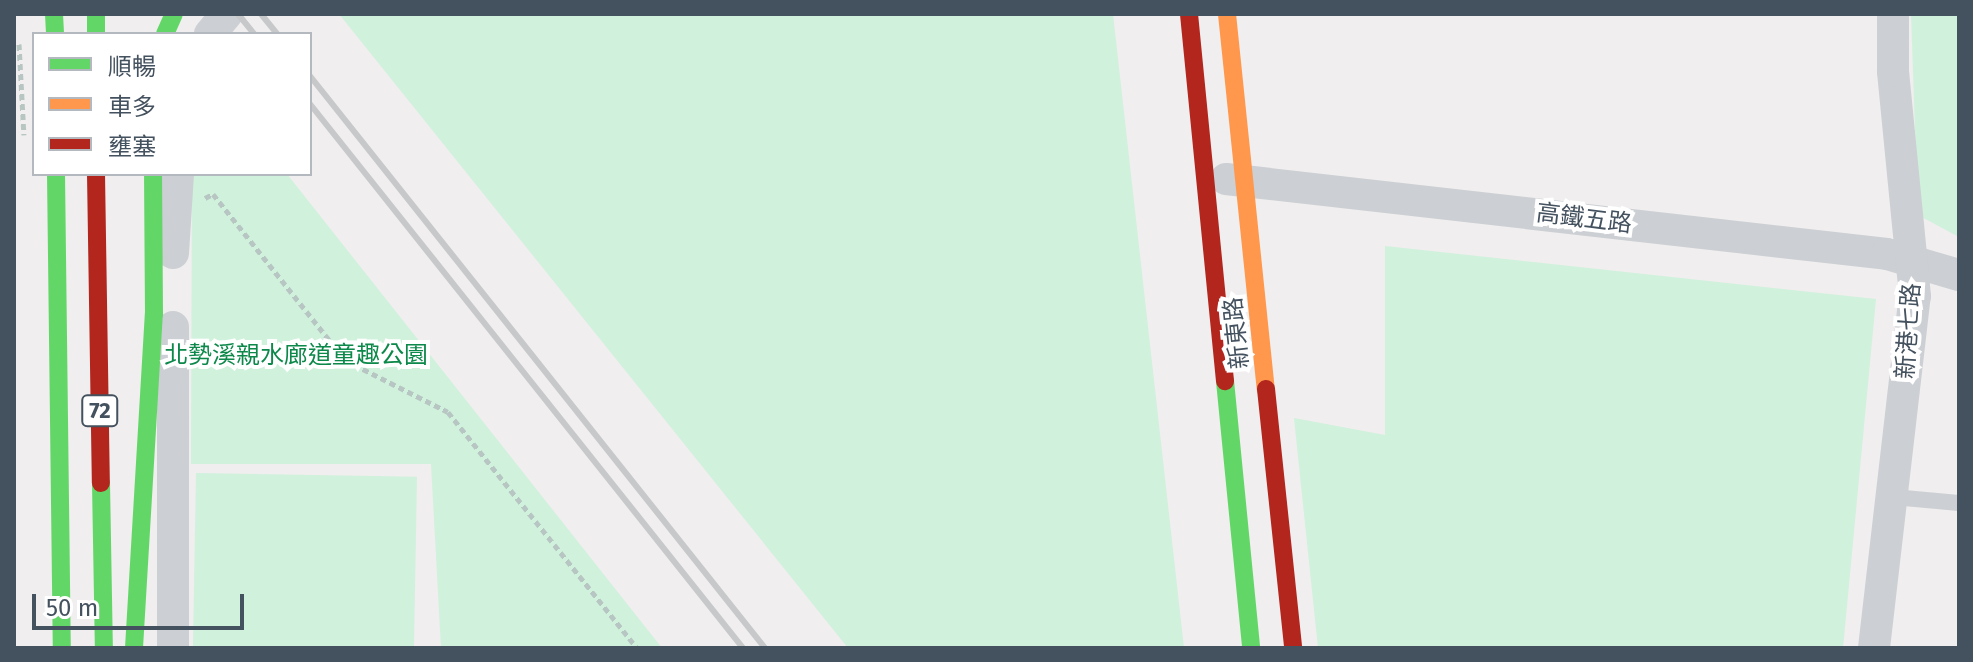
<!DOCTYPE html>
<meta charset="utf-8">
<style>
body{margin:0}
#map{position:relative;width:1973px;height:662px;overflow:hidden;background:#f0eeee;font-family:"Fira Sans","Noto Sans TC",sans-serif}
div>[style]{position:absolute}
.green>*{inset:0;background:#d0f1dc;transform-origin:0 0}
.path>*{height:5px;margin-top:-2.5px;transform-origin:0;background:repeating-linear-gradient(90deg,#b7c6c2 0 6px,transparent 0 10px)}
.lane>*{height:16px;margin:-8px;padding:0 8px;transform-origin:8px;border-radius:8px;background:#cccfd3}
.street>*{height:32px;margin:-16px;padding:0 16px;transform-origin:16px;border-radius:16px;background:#cccfd3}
.fast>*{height:18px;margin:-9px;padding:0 9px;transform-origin:9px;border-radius:9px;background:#63d668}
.slow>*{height:18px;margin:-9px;padding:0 9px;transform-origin:9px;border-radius:9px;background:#ff974d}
.jam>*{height:18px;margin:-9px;padding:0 9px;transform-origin:9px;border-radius:9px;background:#b3261e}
.rail>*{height:6px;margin:-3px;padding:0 3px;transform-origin:3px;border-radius:3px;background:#c6c8ca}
span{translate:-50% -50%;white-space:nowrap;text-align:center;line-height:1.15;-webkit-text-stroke:8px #fff;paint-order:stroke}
.shield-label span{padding:2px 6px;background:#fff;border:2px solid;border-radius:6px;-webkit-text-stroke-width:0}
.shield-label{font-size:22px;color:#44515e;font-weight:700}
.street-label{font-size:24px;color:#44515e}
.park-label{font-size:24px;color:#0c884a}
.frame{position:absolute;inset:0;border:16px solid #44515e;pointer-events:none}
.legend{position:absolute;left:32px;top:32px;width:280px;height:144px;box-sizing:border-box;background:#fff;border:2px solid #b4b9bf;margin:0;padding:10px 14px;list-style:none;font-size:24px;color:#44515e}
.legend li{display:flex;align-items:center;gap:16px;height:40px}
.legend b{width:40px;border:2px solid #b4b9bf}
.scale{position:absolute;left:32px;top:594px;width:212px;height:36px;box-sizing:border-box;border:4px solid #44515e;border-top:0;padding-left:10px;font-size:24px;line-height:28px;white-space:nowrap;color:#44515e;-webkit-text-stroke:6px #fff;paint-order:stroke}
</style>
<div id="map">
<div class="green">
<i style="clip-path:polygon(339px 14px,1113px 14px,1184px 648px,848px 648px)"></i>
<i style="clip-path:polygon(1911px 14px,1959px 14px,1959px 237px,1918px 215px)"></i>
<i style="clip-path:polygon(192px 174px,287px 174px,662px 648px,441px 648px,431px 464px,191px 464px)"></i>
<i style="clip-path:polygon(1385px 246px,1876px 299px,1843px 648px,1318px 648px,1294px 418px,1385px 435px)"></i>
<i style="left:196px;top:473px;width:221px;height:175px;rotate:1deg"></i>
</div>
<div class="path">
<i style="left:19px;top:44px;width:91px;rotate:86.9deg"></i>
<i style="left:205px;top:198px;width:9px;rotate:-27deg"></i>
<i style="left:213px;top:194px;width:212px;rotate:51.5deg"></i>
<i style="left:345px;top:360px;width:115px;rotate:26.8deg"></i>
<i style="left:448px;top:412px;width:302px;rotate:51.3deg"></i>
</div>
<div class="lane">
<i style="left:1893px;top:497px;width:66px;rotate:5.2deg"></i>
</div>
<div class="street">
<i style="left:210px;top:34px;width:26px;rotate:-50deg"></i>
<i style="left:1226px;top:179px;width:665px;rotate:6.47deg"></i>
<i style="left:1887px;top:254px;width:75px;rotate:16.3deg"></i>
<i style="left:173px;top:253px;width:79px;rotate:-86.4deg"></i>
<i style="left:173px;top:648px;width:321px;rotate:-90deg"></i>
<i style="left:1874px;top:648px;width:354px;rotate:-83.4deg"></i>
<i style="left:1915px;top:296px;width:226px;rotate:-95.6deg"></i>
<i style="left:1893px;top:71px;width:57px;rotate:-90deg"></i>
</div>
<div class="fast">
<i style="left:54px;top:14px;width:20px;rotate:87deg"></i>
<i style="left:96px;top:14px;width:20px;rotate:90deg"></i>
<i style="left:165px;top:34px;width:22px;rotate:-66deg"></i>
<i style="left:56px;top:174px;width:474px;rotate:89.3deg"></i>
<i style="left:1225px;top:381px;width:268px;rotate:84.4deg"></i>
<i style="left:101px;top:483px;width:165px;rotate:89deg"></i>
<i style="left:134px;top:648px;width:335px;rotate:-86.6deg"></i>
<i style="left:154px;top:314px;width:140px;rotate:-90.4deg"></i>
</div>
<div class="slow">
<i style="left:1227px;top:14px;width:377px;rotate:84.1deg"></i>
</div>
<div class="jam">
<i style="left:1189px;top:14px;width:369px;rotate:84.4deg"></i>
<i style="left:96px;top:174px;width:309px;rotate:89.1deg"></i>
<i style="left:1266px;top:389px;width:260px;rotate:84deg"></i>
</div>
<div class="rail">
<i style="left:238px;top:14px;width:26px;rotate:51deg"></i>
<i style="left:261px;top:14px;width:26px;rotate:51deg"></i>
<i style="left:310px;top:76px;width:731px;rotate:51.5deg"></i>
<i style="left:310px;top:104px;width:695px;rotate:51.48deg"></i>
</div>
<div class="shield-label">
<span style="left:100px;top:411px">72</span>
</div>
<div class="street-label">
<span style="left:1584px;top:219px;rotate:7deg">高鐵五路</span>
<span style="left:1909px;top:331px;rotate:-86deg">新港七路</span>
<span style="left:1237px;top:333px;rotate:-96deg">新東路</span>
</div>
<div class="park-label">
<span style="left:296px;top:356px">北勢溪親水廊道童趣公園</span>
</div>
<div class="frame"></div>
<ul class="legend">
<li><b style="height:10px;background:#63d668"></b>順暢</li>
<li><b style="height:10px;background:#ff974d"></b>車多</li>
<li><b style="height:10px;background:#b3261e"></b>壅塞</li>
</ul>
<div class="scale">50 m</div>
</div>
